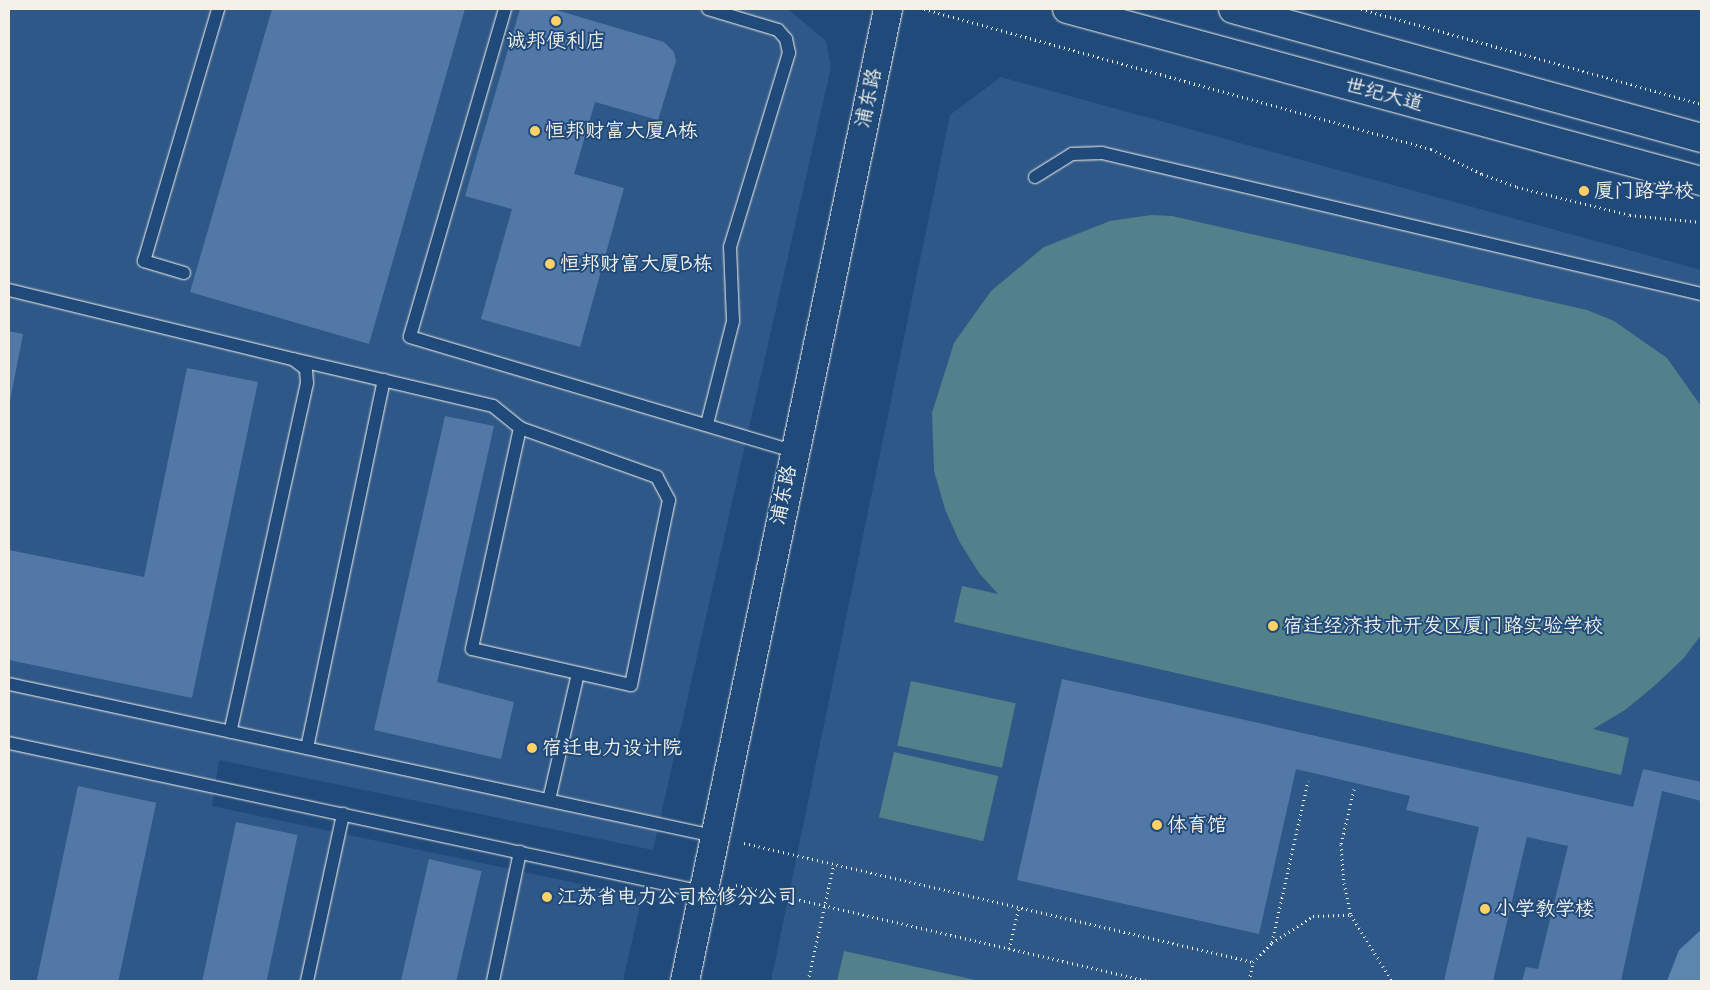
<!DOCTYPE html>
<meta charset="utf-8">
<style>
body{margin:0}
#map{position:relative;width:1710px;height:990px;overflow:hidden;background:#1f4a7a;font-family:Mynerve,"LXGW WenKai TC",sans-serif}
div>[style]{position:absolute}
.built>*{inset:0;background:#2e5888}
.green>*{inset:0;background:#52818b;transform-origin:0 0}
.water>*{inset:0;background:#5c86ae}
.building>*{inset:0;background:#5278a7;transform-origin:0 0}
.path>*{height:3px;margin-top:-1.5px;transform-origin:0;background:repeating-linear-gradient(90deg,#f4f1e8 0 1px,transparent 0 5px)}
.roads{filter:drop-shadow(0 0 1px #f4f1e8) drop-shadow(0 0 1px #f4f1e8)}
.lane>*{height:12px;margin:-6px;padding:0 6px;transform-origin:6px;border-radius:6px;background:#1f4a7a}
.secondary>*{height:28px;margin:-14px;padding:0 14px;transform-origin:14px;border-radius:14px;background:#1f4a7a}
.dots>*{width:14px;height:14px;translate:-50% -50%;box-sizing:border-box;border:2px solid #1f4a7a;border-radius:50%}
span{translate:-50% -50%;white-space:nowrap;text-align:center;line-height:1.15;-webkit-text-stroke:4px #1f4a7a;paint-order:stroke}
.poi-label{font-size:20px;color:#f4f1e8}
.left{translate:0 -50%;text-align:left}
.street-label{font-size:20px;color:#f4f1e8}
.frame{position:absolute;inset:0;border:10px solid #f4f1e8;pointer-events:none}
</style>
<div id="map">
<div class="built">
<i style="clip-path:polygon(9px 9px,788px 9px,826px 41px,831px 67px,653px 850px,219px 760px,212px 806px,642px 897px,623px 981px,9px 981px)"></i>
<i style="clip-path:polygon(1001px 77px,1701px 270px,1701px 981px,771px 981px,950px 115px)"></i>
</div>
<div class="green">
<i style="clip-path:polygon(1151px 215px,1172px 216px,1587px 310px,1614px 321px,1667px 358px,1701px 406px,1701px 635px,1683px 659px,1653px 687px,1625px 710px,1593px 729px,1629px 738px,1621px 775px,954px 622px,962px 586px,998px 594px,979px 573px,959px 541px,945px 509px,934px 471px,932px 413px,954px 343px,991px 291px,1044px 247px,1110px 221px)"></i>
<i style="left:911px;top:681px;width:107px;height:66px;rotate:12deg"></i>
<i style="left:894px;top:752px;width:107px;height:67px;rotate:13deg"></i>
<i style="clip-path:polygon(844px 951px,980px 981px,837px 981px)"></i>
</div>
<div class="water">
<i style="clip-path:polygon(1701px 930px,1701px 981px,1667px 981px,1679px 950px)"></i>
</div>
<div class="building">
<i style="clip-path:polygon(272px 9px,465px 9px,369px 344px,190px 292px)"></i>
<i style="clip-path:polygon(520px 9px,553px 9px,664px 42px,674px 52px,676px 61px,658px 120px,595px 102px,574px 174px,624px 188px,580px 347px,481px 319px,512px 209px,465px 196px)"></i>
<i style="clip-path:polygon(9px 331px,23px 334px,10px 401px,9px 401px)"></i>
<i style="clip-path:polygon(187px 368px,258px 382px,192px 698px,9px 660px,9px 550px,144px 577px)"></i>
<i style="clip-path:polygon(445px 416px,494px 426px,437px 682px,514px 702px,501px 759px,374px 730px)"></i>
<i style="clip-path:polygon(1062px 679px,1633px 807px,1643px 769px,1701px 782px,1701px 801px,1662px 791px,1621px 981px,1522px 981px,1526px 967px,1538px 969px,1568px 846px,1527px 837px,1493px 981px,1444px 981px,1479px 827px,1406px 810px,1410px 796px,1296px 769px,1259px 934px,1017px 880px)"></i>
<i style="left:78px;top:786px;width:80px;height:199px;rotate:12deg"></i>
<i style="left:236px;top:822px;width:63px;height:163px;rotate:12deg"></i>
<i style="left:429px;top:859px;width:54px;height:125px;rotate:13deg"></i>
</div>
<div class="path">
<i style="left:924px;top:9px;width:526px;rotate:15.44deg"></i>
<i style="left:1431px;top:149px;width:57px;rotate:26.1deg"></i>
<i style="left:1482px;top:174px;width:37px;rotate:20deg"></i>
<i style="left:1517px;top:187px;width:116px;rotate:13.9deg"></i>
<i style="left:1630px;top:215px;width:71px;rotate:5.6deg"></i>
<i style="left:1361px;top:9px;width:353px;rotate:15.6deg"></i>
<i style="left:1354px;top:789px;width:57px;rotate:103.3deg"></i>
<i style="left:1341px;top:844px;width:39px;rotate:86deg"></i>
<i style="left:1344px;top:883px;width:33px;rotate:78deg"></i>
<i style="left:1351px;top:915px;width:78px;rotate:58.2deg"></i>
<i style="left:744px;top:843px;width:523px;rotate:13.16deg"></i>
<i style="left:1253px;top:962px;width:27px;rotate:-45deg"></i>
<i style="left:1272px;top:943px;width:49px;rotate:-33.4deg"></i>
<i style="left:1313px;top:916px;width:38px;rotate:-2deg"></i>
<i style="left:736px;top:885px;width:424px;rotate:13.1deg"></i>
<i style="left:1272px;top:942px;width:165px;rotate:-77.4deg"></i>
<i style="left:1009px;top:949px;width:43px;rotate:-76.6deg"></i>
<i style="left:808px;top:981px;width:120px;rotate:-77.5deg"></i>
<i style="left:1249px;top:981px;width:19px;rotate:-78deg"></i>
</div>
<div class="roads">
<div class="lane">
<i style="left:505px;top:9px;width:341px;rotate:106.2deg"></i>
<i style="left:410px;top:337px;width:400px;rotate:16.6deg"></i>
<i style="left:1035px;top:177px;width:44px;rotate:-31.9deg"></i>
<i style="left:1072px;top:154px;width:30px;rotate:-2deg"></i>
<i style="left:1102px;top:153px;width:615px;rotate:13.25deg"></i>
<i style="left:184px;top:273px;width:42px;rotate:-163.3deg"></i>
<i style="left:144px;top:261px;width:263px;rotate:-73.6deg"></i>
<i style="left:9px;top:290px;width:292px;rotate:13.7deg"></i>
<i style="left:293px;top:359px;width:16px;rotate:38deg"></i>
<i style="left:306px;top:369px;width:14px;rotate:86deg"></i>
<i style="left:307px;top:383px;width:357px;rotate:102.4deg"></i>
<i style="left:293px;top:359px;width:205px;rotate:13.2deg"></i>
<i style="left:493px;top:406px;width:35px;rotate:39deg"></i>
<i style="left:520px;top:428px;width:226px;rotate:102.3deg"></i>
<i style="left:472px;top:649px;width:163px;rotate:12.8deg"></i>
<i style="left:631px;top:685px;width:189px;rotate:-78.4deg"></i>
<i style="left:669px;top:500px;width:26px;rotate:-118deg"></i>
<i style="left:657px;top:477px;width:145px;rotate:-160.3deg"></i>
<i style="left:707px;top:424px;width:106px;rotate:-75.8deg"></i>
<i style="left:733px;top:321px;width:74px;rotate:-92.3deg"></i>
<i style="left:730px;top:247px;width:203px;rotate:-73.1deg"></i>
<i style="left:789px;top:53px;width:14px;rotate:-102deg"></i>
<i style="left:786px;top:39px;width:12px;rotate:-132deg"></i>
<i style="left:778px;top:30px;width:73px;rotate:-163.3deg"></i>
<i style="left:9px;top:684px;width:721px;rotate:12.17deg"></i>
<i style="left:9px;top:743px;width:710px;rotate:12.12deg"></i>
<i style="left:307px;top:748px;width:376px;rotate:-78.2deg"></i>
<i style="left:549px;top:800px;width:130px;rotate:-77.1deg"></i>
<i style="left:307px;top:981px;width:171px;rotate:-77.8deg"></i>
<i style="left:493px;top:981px;width:132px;rotate:-78.2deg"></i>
</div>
<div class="secondary">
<i style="left:1067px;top:9px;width:657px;rotate:15.18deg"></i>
<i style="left:1233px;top:9px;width:485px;rotate:15.4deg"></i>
<i style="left:685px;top:981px;width:993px;rotate:-78.2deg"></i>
</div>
</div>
<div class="dots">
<i style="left:556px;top:21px;background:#ffd166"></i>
<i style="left:535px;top:131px;background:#ffd166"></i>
<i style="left:1584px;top:191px;background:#ffd166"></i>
<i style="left:550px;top:264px;background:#ffd166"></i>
<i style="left:1273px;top:626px;background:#ffd166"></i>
<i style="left:532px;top:748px;background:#ffd166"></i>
<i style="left:1157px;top:825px;background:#ffd166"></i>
<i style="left:547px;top:897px;background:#ffd166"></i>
<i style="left:1485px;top:909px;background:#ffd166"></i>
</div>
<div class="poi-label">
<span style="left:556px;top:41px">诚邦便利店</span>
<span class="left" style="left:545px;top:131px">恒邦财富大厦A栋</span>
<span class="left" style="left:1594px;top:191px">厦门路学校</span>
<span class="left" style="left:560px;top:264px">恒邦财富大厦B栋</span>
<span class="left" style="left:1283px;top:626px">宿迁经济技术开发区厦门路实验学校</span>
<span class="left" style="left:542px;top:748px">宿迁电力设计院</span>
<span class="left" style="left:1167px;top:825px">体育馆</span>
<span class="left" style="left:557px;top:897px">江苏省电力公司检修分公司</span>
<span class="left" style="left:1495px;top:909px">小学教学楼</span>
</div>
<div class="street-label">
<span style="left:1384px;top:95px;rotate:15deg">世纪大道</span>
<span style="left:869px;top:98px;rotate:-78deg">浦东路</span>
<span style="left:784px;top:495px;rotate:-78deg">浦东路</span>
</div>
<div class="frame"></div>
</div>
